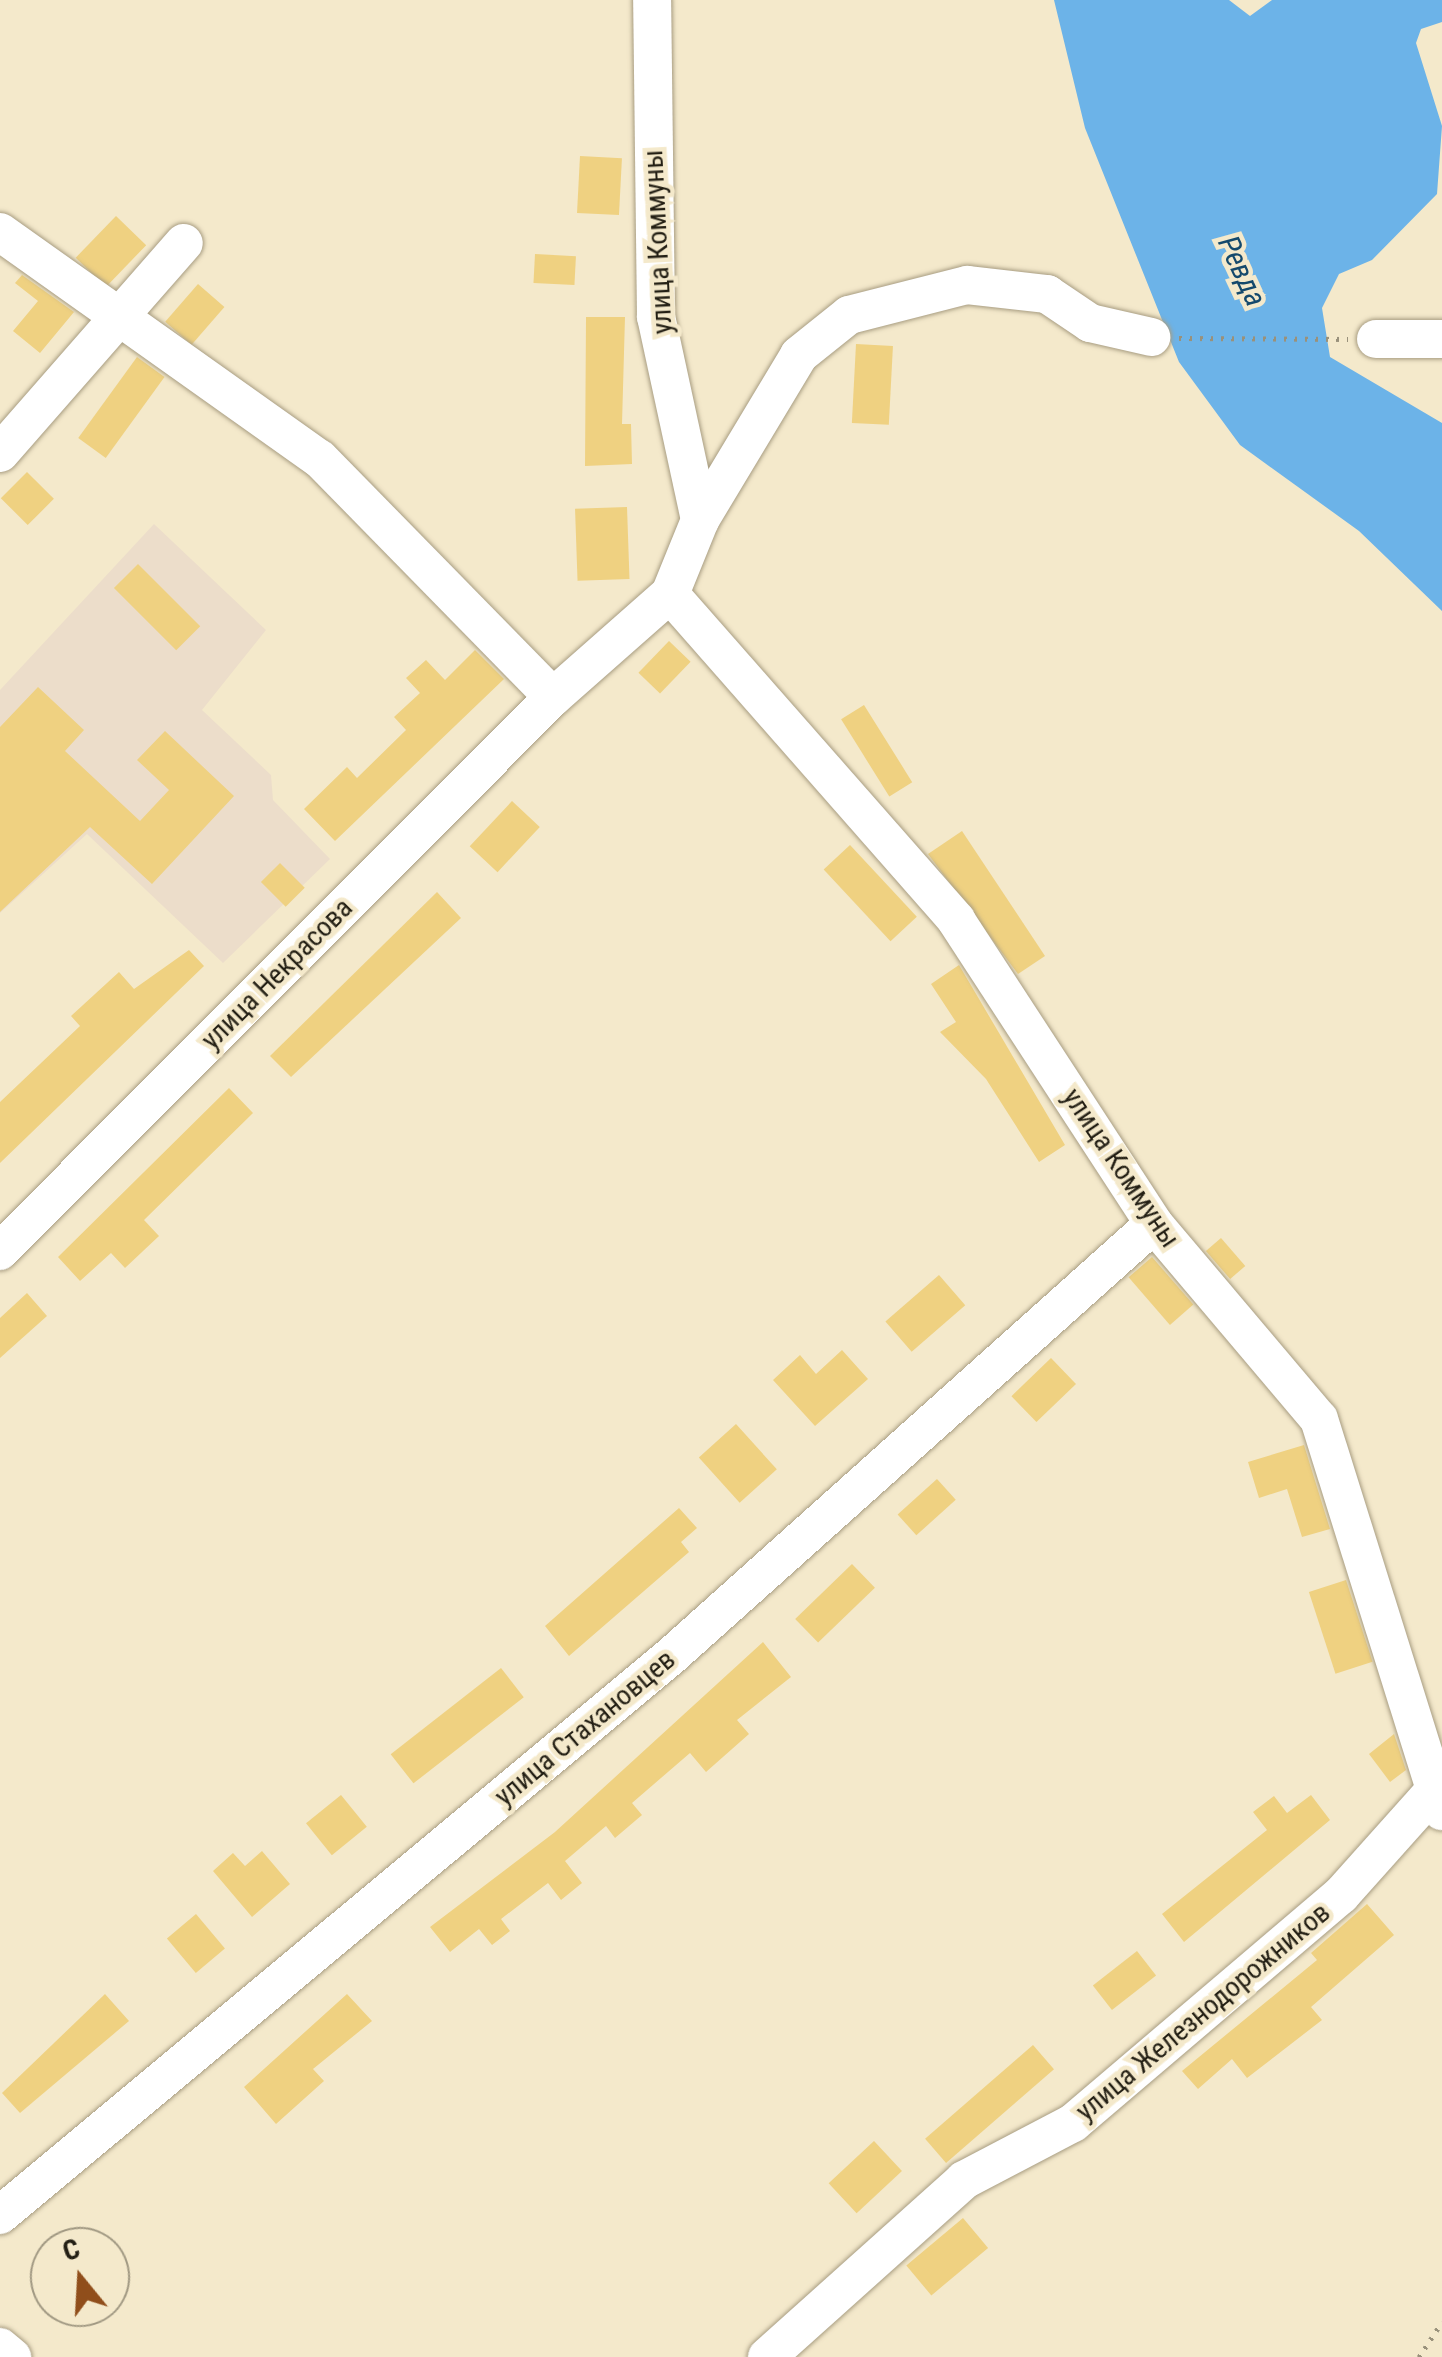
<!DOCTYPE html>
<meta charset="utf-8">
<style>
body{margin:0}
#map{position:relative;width:1442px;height:2357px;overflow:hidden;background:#f4e9cb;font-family:"Roboto Condensed",sans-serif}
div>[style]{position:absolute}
.industrial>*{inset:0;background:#ecddca}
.water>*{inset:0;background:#6cb3e8}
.building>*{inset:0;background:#efd181;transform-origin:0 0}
.path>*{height:5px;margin-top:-2.5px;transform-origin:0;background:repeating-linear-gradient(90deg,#99917b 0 2.5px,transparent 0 10.5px)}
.roads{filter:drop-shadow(0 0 2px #a89d82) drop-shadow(0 0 2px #a89d82)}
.minor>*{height:38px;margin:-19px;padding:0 19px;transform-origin:19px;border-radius:19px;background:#fff}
span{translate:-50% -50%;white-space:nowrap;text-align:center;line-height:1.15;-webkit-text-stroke:9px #f4e9cb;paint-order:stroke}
.street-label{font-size:28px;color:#231f14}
.water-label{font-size:30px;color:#14496c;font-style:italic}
.north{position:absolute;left:30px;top:2227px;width:100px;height:100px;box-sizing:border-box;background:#f4e9cb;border:2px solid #a09882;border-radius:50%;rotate:342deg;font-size:28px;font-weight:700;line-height:40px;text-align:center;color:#231f14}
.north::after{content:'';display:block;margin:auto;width:35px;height:45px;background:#904e1b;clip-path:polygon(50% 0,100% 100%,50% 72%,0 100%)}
</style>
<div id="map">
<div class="industrial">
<i style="clip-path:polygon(154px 524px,266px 630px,202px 710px,271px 775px,273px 800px,330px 859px,223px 963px,87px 834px,0 913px,0 690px)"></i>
</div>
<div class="water">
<i style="clip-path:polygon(1054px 0,1229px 0,1250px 16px,1272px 0,1442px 0,1442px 22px,1421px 29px,1416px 43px,1442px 126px,1437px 194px,1372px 260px,1339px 274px,1322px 308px,1330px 357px,1442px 423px,1442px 611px,1359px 531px,1240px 445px,1179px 362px,1085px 128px)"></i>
</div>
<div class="building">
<i style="left:580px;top:156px;width:42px;height:57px;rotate:3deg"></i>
<i style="left:116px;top:216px;width:42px;height:58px;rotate:44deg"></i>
<i style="left:535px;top:254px;width:41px;height:29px;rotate:3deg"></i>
<i style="clip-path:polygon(22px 275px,74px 312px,40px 353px,13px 331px,38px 301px,15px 283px)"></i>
<i style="left:198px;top:284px;width:35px;height:50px;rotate:41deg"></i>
<i style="clip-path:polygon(586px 317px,625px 317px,622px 424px,631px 424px,632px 464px,585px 466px)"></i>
<i style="left:856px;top:344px;width:37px;height:79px;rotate:3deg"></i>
<i style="left:137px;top:357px;width:34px;height:100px;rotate:36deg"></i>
<i style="left:27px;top:472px;width:38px;height:37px;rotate:45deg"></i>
<i style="left:627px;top:507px;width:72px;height:52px;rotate:88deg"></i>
<i style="left:138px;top:564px;width:88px;height:34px;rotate:45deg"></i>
<i style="left:669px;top:641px;width:30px;height:44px;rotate:44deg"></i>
<i style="clip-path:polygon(475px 650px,504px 679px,335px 841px,304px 809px,347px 767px,357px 778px,406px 730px,394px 717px,420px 693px,406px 678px,426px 660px,445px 680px)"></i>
<i style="clip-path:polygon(38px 687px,84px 730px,65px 751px,140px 821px,169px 790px,137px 760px,165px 731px,234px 796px,152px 884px,90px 827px,0 912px,0 727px)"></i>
<i style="left:864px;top:705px;width:91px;height:27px;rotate:58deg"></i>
<i style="left:512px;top:801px;width:38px;height:62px;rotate:43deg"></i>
<i style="clip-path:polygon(962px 831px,1045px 956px,1018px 974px,928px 854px)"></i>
<i style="left:850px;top:845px;width:98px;height:36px;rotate:47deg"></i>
<i style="left:280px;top:863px;width:35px;height:27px;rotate:45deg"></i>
<i style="clip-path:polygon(437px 892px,461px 918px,291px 1077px,270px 1056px)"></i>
<i style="clip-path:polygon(189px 950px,204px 966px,0 1163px,0 1102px,80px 1026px,71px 1016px,119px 972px,134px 989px)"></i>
<i style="clip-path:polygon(959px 965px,1065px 1145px,1039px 1162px,986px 1079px,940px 1032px,956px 1022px,931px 984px)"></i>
<i style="clip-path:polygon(229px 1088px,253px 1113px,144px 1220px,159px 1236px,125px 1268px,111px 1253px,80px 1281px,58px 1257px)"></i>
<i style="left:1221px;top:1238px;width:37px;height:20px;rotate:49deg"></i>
<i style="left:1152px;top:1257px;width:63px;height:31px;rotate:49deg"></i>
<i style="left:939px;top:1275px;width:40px;height:71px;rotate:49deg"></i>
<i style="clip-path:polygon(27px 1293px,47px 1316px,0 1358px,0 1318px)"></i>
<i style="clip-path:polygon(842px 1350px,868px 1379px,815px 1426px,773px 1380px,800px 1355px,816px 1374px)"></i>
<i style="left:1051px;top:1358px;width:36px;height:55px;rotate:46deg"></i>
<i style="left:736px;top:1424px;width:61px;height:50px;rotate:48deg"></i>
<i style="clip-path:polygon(1304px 1445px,1330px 1529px,1302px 1537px,1287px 1489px,1259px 1498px,1248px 1462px)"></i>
<i style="left:937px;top:1479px;width:28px;height:53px;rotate:48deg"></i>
<i style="clip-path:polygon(679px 1508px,697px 1528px,681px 1542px,689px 1552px,569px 1656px,545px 1626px)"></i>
<i style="left:852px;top:1564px;width:33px;height:79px;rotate:46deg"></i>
<i style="left:1346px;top:1580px;width:86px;height:39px;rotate:72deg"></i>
<i style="clip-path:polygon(763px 1642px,791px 1677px,737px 1720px,749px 1734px,706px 1772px,690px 1753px,632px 1803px,642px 1815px,615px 1838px,606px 1826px,565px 1861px,582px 1883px,561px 1900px,548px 1883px,501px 1919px,510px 1931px,492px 1945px,479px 1929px,450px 1952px,430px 1927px,555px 1832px)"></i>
<i style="left:501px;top:1668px;width:37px;height:140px;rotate:52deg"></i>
<i style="clip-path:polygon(1394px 1734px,1406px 1770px,1390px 1782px,1369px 1754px)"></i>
<i style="left:341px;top:1795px;width:41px;height:45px;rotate:51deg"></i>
<i style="clip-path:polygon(1311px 1795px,1330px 1820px,1184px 1942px,1162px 1914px,1267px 1830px,1253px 1812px,1274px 1796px,1287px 1813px)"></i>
<i style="clip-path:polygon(262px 1851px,290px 1884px,252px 1917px,213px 1871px,233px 1853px,245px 1866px)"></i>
<i style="clip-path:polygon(1367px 1904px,1394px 1935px,1311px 2007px,1322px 2020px,1247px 2078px,1232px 2059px,1198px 2089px,1182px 2071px,1317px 1960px,1311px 1953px)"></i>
<i style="left:196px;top:1914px;width:45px;height:38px;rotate:50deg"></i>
<i style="left:1137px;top:1951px;width:31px;height:56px;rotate:52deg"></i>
<i style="clip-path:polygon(105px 1994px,129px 2021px,20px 2113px,2px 2093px)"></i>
<i style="clip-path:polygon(347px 1994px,372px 2021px,313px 2069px,324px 2081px,276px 2124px,244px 2087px)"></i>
<i style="left:1033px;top:2045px;width:32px;height:143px;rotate:49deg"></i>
<i style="left:874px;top:2141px;width:41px;height:62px;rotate:47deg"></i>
<i style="left:963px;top:2218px;width:39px;height:74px;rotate:50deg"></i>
</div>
<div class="path">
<i style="left:1179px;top:338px;width:169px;rotate:0.3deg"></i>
<i style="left:1419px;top:2357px;width:42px;rotate:-56.7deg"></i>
</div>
<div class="roads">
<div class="minor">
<i style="left:0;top:232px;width:392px;rotate:35.4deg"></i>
<i style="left:320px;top:459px;width:333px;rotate:45.6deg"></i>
<i style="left:1376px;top:339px;width:66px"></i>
<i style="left:0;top:453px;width:279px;rotate:-48.8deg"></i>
<i style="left:700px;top:520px;width:192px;rotate:-59deg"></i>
<i style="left:799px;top:355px;width:64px;rotate:-38.7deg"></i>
<i style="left:849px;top:315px;width:122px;rotate:-14.3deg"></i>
<i style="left:967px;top:285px;width:81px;rotate:6.4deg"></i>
<i style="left:1047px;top:294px;width:52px;rotate:34deg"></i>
<i style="left:1090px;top:323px;width:63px;rotate:12.9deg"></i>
<i style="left:670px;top:594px;width:434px;rotate:48.7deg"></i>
<i style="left:956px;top:920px;width:363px;rotate:56.9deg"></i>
<i style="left:1154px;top:1224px;width:255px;rotate:49.8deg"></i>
<i style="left:1319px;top:1419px;width:411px;rotate:72.6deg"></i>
<i style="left:0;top:1251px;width:783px;rotate:-45.05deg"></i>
<i style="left:553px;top:697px;width:156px;rotate:-41.4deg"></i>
<i style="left:670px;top:594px;width:80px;rotate:-67.9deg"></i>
<i style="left:700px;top:520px;width:208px;rotate:-102.2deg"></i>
<i style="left:656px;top:317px;width:317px;rotate:-90.7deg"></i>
<i style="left:0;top:2215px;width:872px;rotate:-39.79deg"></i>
<i style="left:670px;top:1657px;width:649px;rotate:-41.82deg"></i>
<i style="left:0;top:2347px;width:16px;rotate:40deg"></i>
<i style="left:767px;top:2357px;width:265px;rotate:-41.9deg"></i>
<i style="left:964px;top:2180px;width:123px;rotate:-27.6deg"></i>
<i style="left:1073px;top:2123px;width:352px;rotate:-40.4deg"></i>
<i style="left:1341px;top:1895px;width:138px;rotate:-48.2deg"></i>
</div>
</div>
<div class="street-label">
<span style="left:658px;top:242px;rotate:-93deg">улица Коммуны</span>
<span style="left:277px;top:974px;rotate:-45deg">улица Некрасова</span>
<span style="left:1121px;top:1168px;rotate:56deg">улица Коммуны</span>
<span style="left:585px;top:1728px;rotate:-40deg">улица Стахановцев</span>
<span style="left:1203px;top:2012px;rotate:-40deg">улица Железнодорожников</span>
</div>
<div class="water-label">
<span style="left:1242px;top:271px;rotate:65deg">Ревда</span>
</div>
<div class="north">С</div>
</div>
